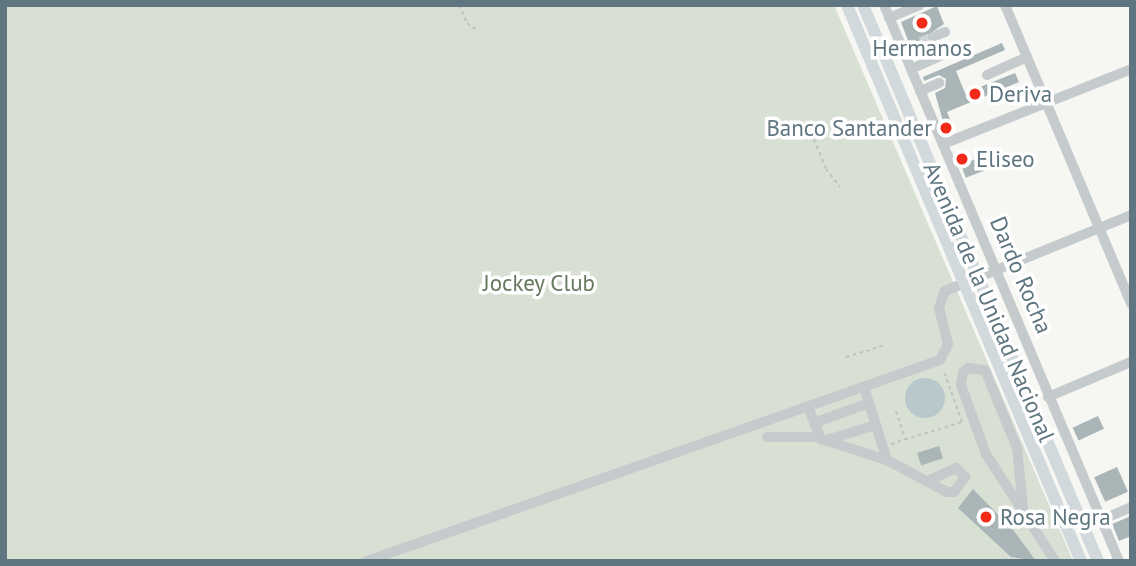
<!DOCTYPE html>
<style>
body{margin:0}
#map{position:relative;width:1136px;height:566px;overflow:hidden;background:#f6f6f2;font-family:"PT Sans",sans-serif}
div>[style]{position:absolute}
.green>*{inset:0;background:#d8dfd3}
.water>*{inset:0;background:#b9c9cb}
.round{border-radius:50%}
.building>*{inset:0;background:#aab5b8;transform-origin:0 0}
.minor-tunnel>*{height:10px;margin-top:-5px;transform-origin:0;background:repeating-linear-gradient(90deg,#d0d6d6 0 10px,transparent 0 15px)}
.path>*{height:2px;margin-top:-1px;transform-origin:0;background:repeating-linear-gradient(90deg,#bfc1c3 0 3.5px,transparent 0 7px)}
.minor>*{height:10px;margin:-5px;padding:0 5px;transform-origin:5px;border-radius:5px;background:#c5cacc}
.major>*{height:12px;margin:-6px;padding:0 6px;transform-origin:6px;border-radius:6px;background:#d2d9dc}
.dots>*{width:19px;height:19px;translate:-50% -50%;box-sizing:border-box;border:4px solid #fff;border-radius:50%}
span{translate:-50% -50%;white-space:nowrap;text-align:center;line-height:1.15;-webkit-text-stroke:7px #fff;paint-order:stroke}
.poi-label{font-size:23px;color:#5f7680}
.left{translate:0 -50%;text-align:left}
.right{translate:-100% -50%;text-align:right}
.street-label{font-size:23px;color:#5f7680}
.park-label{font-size:23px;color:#66785e}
.frame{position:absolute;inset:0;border:7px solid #5f7680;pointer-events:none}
</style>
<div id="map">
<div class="green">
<i style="clip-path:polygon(5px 5px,834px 5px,1073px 561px,5px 561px)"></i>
</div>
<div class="water">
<i class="round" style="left:905px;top:378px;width:40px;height:40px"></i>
</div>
<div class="building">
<i style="clip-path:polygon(937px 6px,944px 24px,925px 37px,934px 45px,913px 54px,901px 22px)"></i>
<i style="clip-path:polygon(1002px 43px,1005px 50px,956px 71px,965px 93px,1015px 73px,1019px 82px,947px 112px,954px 129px,946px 132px,935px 93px,945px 88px,946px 79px,939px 75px,924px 81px,923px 77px)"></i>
<i style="left:986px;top:155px;width:14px;height:27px;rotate:69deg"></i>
<i style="left:1098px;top:416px;width:14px;height:28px;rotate:65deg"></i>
<i style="left:939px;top:446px;width:13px;height:23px;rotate:72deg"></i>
<i style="left:1117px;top:467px;width:27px;height:25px;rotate:66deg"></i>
<i style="clip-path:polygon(973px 489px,1014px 531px,1036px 561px,1011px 557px,958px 508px)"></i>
<i style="clip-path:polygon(1131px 516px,1131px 536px,1119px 541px,1112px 524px)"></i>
</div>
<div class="minor-tunnel">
<i style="left:907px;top:48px;width:28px;rotate:-23deg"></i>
</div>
<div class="path">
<i style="left:459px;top:5px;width:20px;rotate:66deg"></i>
<i style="left:467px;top:23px;width:12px;rotate:35deg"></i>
<i style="left:811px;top:133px;width:39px;rotate:67deg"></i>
<i style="left:826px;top:169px;width:23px;rotate:52deg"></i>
<i style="left:846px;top:357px;width:39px;rotate:-17deg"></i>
<i style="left:896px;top:411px;width:29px;rotate:72deg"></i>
<i style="left:891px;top:444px;width:74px;rotate:-17.2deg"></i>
<i style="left:962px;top:422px;width:56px;rotate:-109.7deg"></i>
</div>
<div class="minor">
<i style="left:884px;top:5px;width:604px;rotate:67.09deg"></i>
<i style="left:1005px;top:5px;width:324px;rotate:67.1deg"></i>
<i style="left:889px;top:18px;width:33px;rotate:-23deg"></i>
<i style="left:933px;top:37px;width:13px;rotate:-23deg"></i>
<i style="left:911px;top:69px;width:39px;rotate:-24deg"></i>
<i style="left:987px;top:75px;width:44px;rotate:-24.2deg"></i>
<i style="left:920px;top:91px;width:21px;rotate:-23deg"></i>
<i style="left:943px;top:144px;width:202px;rotate:-21.7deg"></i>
<i style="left:864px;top:387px;width:77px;rotate:72.5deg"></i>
<i style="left:887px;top:460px;width:68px;rotate:28.1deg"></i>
<i style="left:947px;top:492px;width:7px"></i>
<i style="left:954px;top:492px;width:19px;rotate:-54deg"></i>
<i style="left:965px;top:477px;width:13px;rotate:-135deg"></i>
<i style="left:956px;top:468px;width:31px;rotate:155deg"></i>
<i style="left:1048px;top:397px;width:90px;rotate:-22.9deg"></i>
<i style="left:808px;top:407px;width:35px;rotate:68deg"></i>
<i style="left:821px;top:439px;width:69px;rotate:17.7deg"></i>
<i style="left:814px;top:423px;width:59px;rotate:-20deg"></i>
<i style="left:767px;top:437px;width:51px"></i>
<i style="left:827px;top:440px;width:51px;rotate:-17deg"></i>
<i style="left:1023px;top:508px;width:60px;rotate:-95.7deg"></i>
<i style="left:1017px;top:448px;width:84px;rotate:-112.3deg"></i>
<i style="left:985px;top:370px;width:17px;rotate:-173deg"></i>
<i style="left:968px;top:368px;width:6px;rotate:141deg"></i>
<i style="left:963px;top:372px;width:13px;rotate:99deg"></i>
<i style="left:961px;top:385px;width:73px;rotate:70.1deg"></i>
<i style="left:986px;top:454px;width:127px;rotate:57.2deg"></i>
<i style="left:1101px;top:520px;width:33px;rotate:-23deg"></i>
<i style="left:367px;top:561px;width:607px;rotate:-19.33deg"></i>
<i style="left:940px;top:360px;width:18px;rotate:-63deg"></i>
<i style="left:948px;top:344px;width:37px;rotate:-104deg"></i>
<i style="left:939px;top:308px;width:18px;rotate:-71deg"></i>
<i style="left:945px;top:291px;width:201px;rotate:-22.2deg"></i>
</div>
<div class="major">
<i style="left:847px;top:5px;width:603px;rotate:67.18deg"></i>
<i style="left:863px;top:5px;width:604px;rotate:67.09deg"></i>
</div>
<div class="dots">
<i style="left:922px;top:23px;background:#f12b17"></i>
<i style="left:975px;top:94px;background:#f12b17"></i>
<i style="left:946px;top:128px;background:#f12b17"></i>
<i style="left:962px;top:159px;background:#f12b17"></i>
<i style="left:986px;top:517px;background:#f12b17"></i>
</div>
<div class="poi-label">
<span style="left:922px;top:48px">Hermanos</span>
<span class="left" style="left:989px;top:94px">Deriva</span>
<span class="right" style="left:932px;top:128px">Banco Santander</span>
<span class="left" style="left:976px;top:159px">Eliseo</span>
<span class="left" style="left:1000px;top:517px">Rosa Negra</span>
</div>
<div class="street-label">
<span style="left:1021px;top:275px;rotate:67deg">Dardo Rocha</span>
<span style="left:989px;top:302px;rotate:67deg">Avenida de la Unidad Nacional</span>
</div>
<div class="park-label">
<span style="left:539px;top:283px">Jockey Club</span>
</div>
<div class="frame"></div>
</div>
